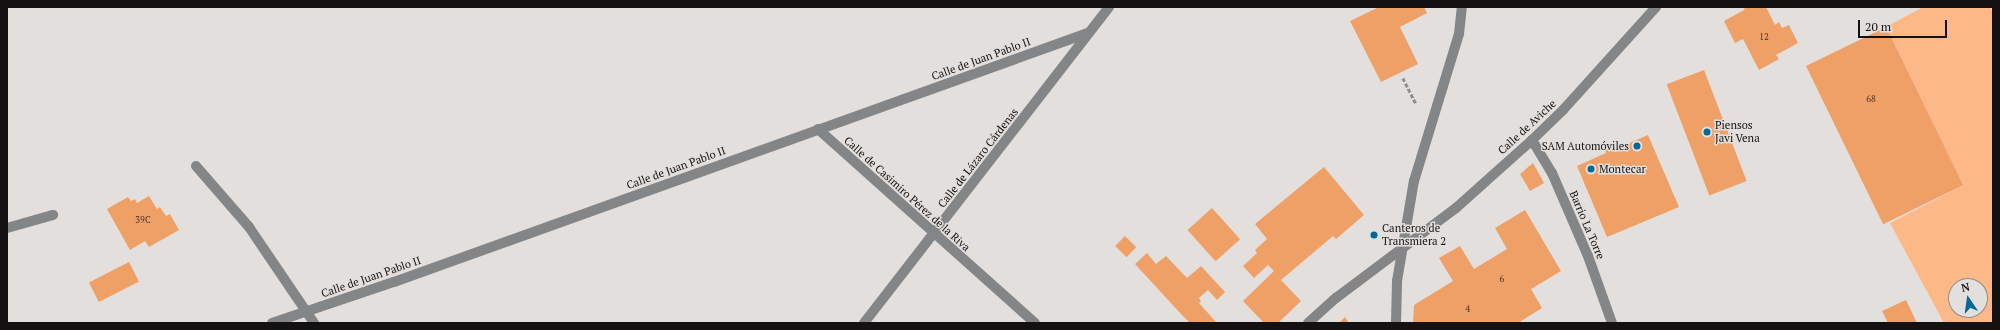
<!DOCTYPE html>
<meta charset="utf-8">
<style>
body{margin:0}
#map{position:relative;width:2000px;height:330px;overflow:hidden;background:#e3dfdd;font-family:"PT Serif",serif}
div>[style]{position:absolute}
.green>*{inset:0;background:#fdb887}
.building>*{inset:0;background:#eea067;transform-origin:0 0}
.path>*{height:2.5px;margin-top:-1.25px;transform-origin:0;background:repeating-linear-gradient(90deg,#8f8c8b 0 4px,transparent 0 6px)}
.minor>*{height:10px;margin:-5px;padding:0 5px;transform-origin:5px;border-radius:5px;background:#838586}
.dots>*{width:11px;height:11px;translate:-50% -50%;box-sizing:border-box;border:2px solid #e3dfdd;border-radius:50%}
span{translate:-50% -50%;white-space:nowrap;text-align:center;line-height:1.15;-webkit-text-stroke:3px #e3dfdd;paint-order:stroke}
.number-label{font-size:9px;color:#4a3526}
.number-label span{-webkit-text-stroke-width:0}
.street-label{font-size:11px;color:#131111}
.poi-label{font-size:11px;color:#131111}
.left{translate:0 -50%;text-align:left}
.right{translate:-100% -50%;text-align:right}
.frame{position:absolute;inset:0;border:8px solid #131111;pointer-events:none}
.north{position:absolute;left:1948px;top:278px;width:40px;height:40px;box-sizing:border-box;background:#e3dfdd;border:1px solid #908d8b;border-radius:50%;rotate:347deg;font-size:11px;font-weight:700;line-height:16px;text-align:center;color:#131111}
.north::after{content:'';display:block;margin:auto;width:14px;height:18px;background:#006996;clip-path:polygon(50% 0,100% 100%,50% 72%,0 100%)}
.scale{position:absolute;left:1858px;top:20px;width:89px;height:18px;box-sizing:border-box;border:2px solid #131111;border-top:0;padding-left:5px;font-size:12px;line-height:14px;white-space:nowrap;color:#131111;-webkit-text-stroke:3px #e3dfdd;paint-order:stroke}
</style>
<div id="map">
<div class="green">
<i style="clip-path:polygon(evenodd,1923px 7px,1990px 7px,1993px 12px,1993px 323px,1944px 323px,1890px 223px,1962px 186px,1886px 27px,1923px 7px,1956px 286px,1980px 286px,1980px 310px,1956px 310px,1956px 286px)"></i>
</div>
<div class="building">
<i style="clip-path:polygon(1379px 7px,1424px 7px,1427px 13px,1400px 27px,1418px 64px,1381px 82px,1350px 21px)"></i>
<i style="clip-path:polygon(1745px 7px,1766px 7px,1775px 25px,1779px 22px,1782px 28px,1789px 25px,1798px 43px,1776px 55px,1779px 59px,1759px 70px,1743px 39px,1735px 43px,1724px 21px,1744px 10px)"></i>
<i style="left:1886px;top:27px;width:176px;height:89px;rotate:64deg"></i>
<i style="left:1704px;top:70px;width:119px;height:40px;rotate:69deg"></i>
<i style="clip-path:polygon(1648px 135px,1679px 207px,1607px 237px,1577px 166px,1606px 153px,1605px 150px,1611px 147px,1617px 145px,1618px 148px)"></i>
<i style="clip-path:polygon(1533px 163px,1544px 183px,1530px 191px,1520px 174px)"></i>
<i style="clip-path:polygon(1324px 167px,1364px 215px,1336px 239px,1333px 236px,1281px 280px,1301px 301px,1278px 323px,1264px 323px,1243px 301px,1274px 271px,1268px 265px,1254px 278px,1243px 266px,1257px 253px,1255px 250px,1267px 239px,1255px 224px)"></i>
<i style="clip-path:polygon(149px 196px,157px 209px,160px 207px,166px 216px,170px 214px,179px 230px,149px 247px,145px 241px,130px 250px,107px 209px,128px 197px,131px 201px,135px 199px,137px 203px)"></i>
<i style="left:1212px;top:208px;width:42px;height:33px;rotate:48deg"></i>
<i style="clip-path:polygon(1525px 210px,1561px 271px,1531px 289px,1542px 308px,1518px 323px,1413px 323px,1414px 305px,1453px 281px,1439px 258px,1460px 246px,1474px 269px,1507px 249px,1495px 228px)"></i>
<i style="left:1125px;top:236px;width:16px;height:14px;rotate:45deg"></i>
<i style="clip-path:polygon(1147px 253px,1156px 264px,1166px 256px,1187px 278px,1201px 266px,1225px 292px,1217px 300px,1208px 290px,1199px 298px,1201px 301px,1199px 303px,1217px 323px,1190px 323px,1181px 314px,1135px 264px)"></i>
<i style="left:129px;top:262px;width:22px;height:45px;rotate:63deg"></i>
<i style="clip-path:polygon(1906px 300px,1917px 323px,1888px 323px,1882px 311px)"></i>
<i style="clip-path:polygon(1345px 317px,1349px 323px,1339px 323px)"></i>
</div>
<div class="path">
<i style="left:1403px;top:78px;width:28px;rotate:63deg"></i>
</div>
<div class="minor">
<i style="left:818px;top:129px;width:291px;rotate:41.8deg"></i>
<i style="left:1532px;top:140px;width:39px;rotate:59deg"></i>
<i style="left:1552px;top:173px;width:90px;rotate:66.6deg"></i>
<i style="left:1588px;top:256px;width:71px;rotate:70.3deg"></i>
<i style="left:196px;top:166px;width:81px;rotate:49deg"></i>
<i style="left:249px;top:227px;width:116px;rotate:55.9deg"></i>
<i style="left:7px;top:228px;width:48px;rotate:-15.8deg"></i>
<i style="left:272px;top:323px;width:129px;rotate:-18.6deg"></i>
<i style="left:394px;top:282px;width:737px;rotate:-19.74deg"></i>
<i style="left:864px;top:323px;width:400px;rotate:-52.2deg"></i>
<i style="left:1308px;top:323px;width:38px;rotate:-42deg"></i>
<i style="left:1336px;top:298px;width:150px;rotate:-36.9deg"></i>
<i style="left:1456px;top:208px;width:102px;rotate:-41.8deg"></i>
<i style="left:1532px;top:140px;width:43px;rotate:-44.1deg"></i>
<i style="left:1563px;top:110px;width:139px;rotate:-47.9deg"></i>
<i style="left:1396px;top:323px;width:42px;rotate:-88.6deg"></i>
<i style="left:1397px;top:281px;width:101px;rotate:-80.4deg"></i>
<i style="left:1414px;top:181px;width:154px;rotate:-73deg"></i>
<i style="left:1459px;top:34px;width:27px;rotate:-84deg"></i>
</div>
<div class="dots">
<i style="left:1707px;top:132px;background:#006996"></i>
<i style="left:1637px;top:146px;background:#006996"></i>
<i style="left:1591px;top:169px;background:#006996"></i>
<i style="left:1374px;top:235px;background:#006996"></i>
</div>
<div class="number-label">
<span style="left:1764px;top:37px">12</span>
<span style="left:1871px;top:99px">68</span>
<span style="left:143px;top:220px">39C</span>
<span style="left:1502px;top:279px">6</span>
<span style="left:1468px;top:309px">4</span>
</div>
<div class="street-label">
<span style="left:981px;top:59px;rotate:-20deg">Calle de Juan Pablo II</span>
<span style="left:1527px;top:127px;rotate:-43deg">Calle de Aviche</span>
<span style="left:978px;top:158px;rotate:-52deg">Calle de Lázaro Cárdenas</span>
<span style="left:676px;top:168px;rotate:-20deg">Calle de Juan Pablo II</span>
<span style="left:907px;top:194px;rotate:42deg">Calle de Casimiro Pérez de la Riva</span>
<span style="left:1587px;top:225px;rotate:67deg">Barrio La Torre</span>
<span style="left:371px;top:277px;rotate:-19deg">Calle de Juan Pablo II</span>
</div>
<div class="poi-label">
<span class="left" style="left:1715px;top:132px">Piensos<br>Javi Vena</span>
<span class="right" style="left:1629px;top:146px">SAM Automóviles</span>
<span class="left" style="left:1599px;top:169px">Montecar</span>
<span class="left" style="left:1382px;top:235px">Canteros de<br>Transmiera 2</span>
</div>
<div class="frame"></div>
<div class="north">N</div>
<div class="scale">20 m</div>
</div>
